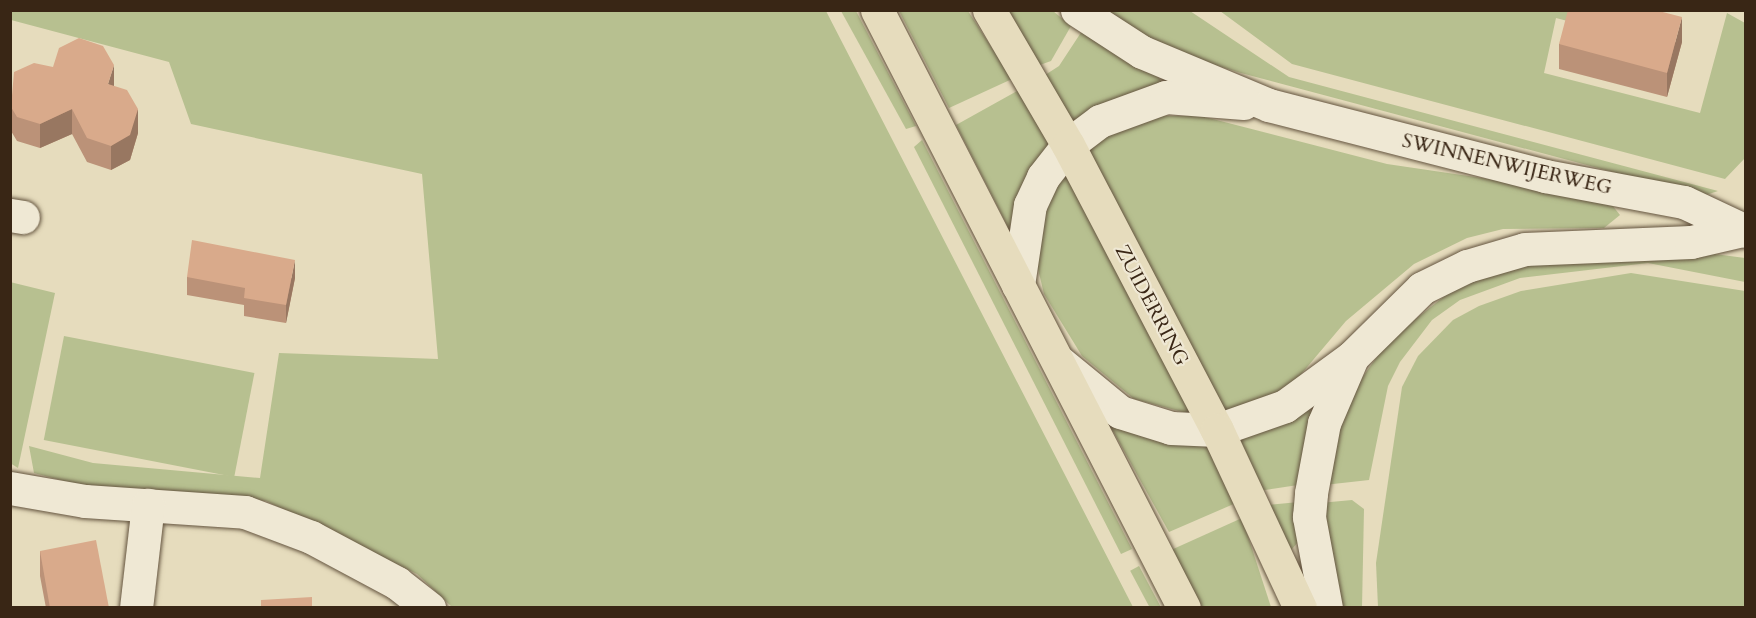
<!DOCTYPE html>
<style>
body{margin:0}
#map{position:relative;width:1756px;height:618px;overflow:hidden;background:#e6dcbd;font-family:Cardo,serif}
div>[style]{position:absolute}
.green>*{inset:0;background:#b7c090;transform-origin:0 0}
.roads{filter:drop-shadow(0 0 2px #64543f) drop-shadow(0 0 2px #64543f)}
.minor>*{height:33px;margin:-16.5px;padding:0 16.5px;transform-origin:16.5px;border-radius:16.5px;background:#efe8d4}
.major>*{height:33px;margin:-16.5px;padding:0 16.5px;transform-origin:16.5px;border-radius:16.5px;background:#e6dcbd}
.wall>*{inset:0;background:#bb9278}
.shaded-wall>*{inset:0;background:#987761}
.building>*{inset:0;background:#d9aa8b}
span{translate:-50% -50%;white-space:nowrap;text-align:center;line-height:1.15;-webkit-text-stroke:4.5px #efe8d4;paint-order:stroke}
.street-label{font-size:20px;color:#392615}
.frame{position:absolute;inset:0;border:12px solid #392615;pointer-events:none}
</style>
<div id="map">
<div class="green">
<i style="clip-path:polygon(1310px 10px,1584px 11px,1579px 24px,1556px 18px,1544px 73px,1700px 113px,1727px 13px,1745px 23px,1745px 158px,1725px 179px,1292px 64px,1220px 11px)"></i>
<i style="clip-path:polygon(10px 11px,826px 11px,1133px 607px,452px 607px,417px 574px,266px 501px,87px 487px,34px 473px,29px 446px,93px 463px,260px 478px,279px 353px,438px 359px,422px 174px,191px 124px,169px 62px,11px 20px)"></i>
<i style="clip-path:polygon(841px 11px,856px 11px,916px 126px,906px 129px)"></i>
<i style="clip-path:polygon(899px 11px,968px 11px,1012px 79px,949px 108px)"></i>
<i style="clip-path:polygon(1004px 11px,1053px 11px,1071px 26px,1051px 61px,1037px 66px)"></i>
<i style="clip-path:polygon(1097px 11px,1190px 11px,1289px 77px,1718px 191px,1703px 196px,1241px 73px,1179px 54px)"></i>
<i style="clip-path:polygon(1082px 31px,1158px 75px,1161px 82px,1068px 124px,1042px 77px,1059px 66px)"></i>
<i style="clip-path:polygon(1019px 90px,1055px 147px,1019px 192px,1009px 229px,956px 125px)"></i>
<i style="clip-path:polygon(1155px 116px,1201px 116px,1387px 164px,1577px 192px,1612px 205px,1620px 215px,1604px 228px,1503px 229px,1467px 238px,1414px 264px,1346px 321px,1297px 379px,1269px 401px,1220px 415px,1083px 152px,1120px 126px)"></i>
<i style="clip-path:polygon(922px 140px,1132px 549px,1121px 554px,914px 147px)"></i>
<i style="clip-path:polygon(1065px 164px,1194px 415px,1134px 399px,1082px 356px,1044px 294px,1033px 248px,1040px 213px)"></i>
<i style="clip-path:polygon(1707px 253px,1745px 258px,1745px 282px,1648px 263px,1520px 278px,1460px 300px,1432px 320px,1400px 362px,1388px 386px,1369px 480px,1324px 485px,1336px 422px,1357px 385px,1389px 340px,1455px 288px,1493px 273px,1560px 257px)"></i>
<i style="clip-path:polygon(1631px 273px,1745px 291px,1745px 607px,1378px 607px,1376px 563px,1402px 387px,1418px 356px,1453px 320px,1479px 306px,1521px 291px)"></i>
<i style="clip-path:polygon(10px 282px,55px 293px,18px 468px,10px 463px)"></i>
<i style="left:64px;top:336px;width:194px;height:106px;rotate:11deg"></i>
<i style="clip-path:polygon(1308px 409px,1312px 413px,1298px 485px,1258px 491px,1233px 435px)"></i>
<i style="clip-path:polygon(1109px 424px,1206px 441px,1236px 503px,1169px 532px)"></i>
<i style="clip-path:polygon(1352px 500px,1364px 509px,1362px 607px,1342px 607px,1320px 503px)"></i>
<i style="clip-path:polygon(1299px 502px,1300px 540px,1291px 550px,1266px 505px)"></i>
<i style="clip-path:polygon(1242px 518px,1271px 607px,1202px 607px,1171px 550px)"></i>
<i style="left:1139px;top:566px;width:47px;height:10px;rotate:62deg"></i>
</div>
<div class="roads">
<div class="minor">
<i style="left:1077px;top:10px;width:77px;rotate:32.9deg"></i>
<i style="left:1142px;top:52px;width:138px;rotate:22.7deg"></i>
<i style="left:1269px;top:105px;width:285px;rotate:14.4deg"></i>
<i style="left:1545px;top:176px;width:141px;rotate:10.6deg"></i>
<i style="left:1684px;top:202px;width:68px;rotate:25.1deg"></i>
<i style="left:10px;top:215px;width:13px;rotate:9deg"></i>
<i style="left:1018px;top:285px;width:81px;rotate:-81.5deg"></i>
<i style="left:1030px;top:205px;width:31px;rotate:-65deg"></i>
<i style="left:1043px;top:177px;width:41px;rotate:-52deg"></i>
<i style="left:1068px;top:145px;width:40px;rotate:-37deg"></i>
<i style="left:1100px;top:121px;width:70px;rotate:-20deg"></i>
<i style="left:1166px;top:97px;width:78px;rotate:4.4deg"></i>
<i style="left:1058px;top:361px;width:80px;rotate:39.4deg"></i>
<i style="left:1120px;top:412px;width:53px;rotate:17.4deg"></i>
<i style="left:1171px;top:428px;width:46px;rotate:2.5deg"></i>
<i style="left:1217px;top:430px;width:72px;rotate:-19.4deg"></i>
<i style="left:1285px;top:406px;width:83px;rotate:-36.2deg"></i>
<i style="left:1352px;top:357px;width:98px;rotate:-44.6deg"></i>
<i style="left:1422px;top:288px;width:50px;rotate:-26.1deg"></i>
<i style="left:1467px;top:266px;width:60px;rotate:-16.3deg"></i>
<i style="left:1525px;top:249px;width:166px;rotate:-2.4deg"></i>
<i style="left:1691px;top:242px;width:52px;rotate:-13.2deg"></i>
<i style="left:10px;top:488px;width:76px;rotate:9.8deg"></i>
<i style="left:85px;top:501px;width:160px;rotate:3.9deg"></i>
<i style="left:245px;top:512px;width:71px;rotate:20.7deg"></i>
<i style="left:311px;top:537px;width:98px;rotate:28.1deg"></i>
<i style="left:397px;top:583px;width:41px;rotate:38deg"></i>
<i style="left:136px;top:608px;width:104px;rotate:-83.4deg"></i>
<i style="left:1326px;top:608px;width:93px;rotate:-100.6deg"></i>
<i style="left:1309px;top:517px;width:24px;rotate:-85deg"></i>
<i style="left:1311px;top:493px;width:71px;rotate:-79.5deg"></i>
<i style="left:1324px;top:423px;width:69px;rotate:-66.8deg"></i>
</div>
<div class="major">
<i style="left:877px;top:10px;width:672px;rotate:62.83deg"></i>
<i style="left:989px;top:10px;width:156px;rotate:59.7deg"></i>
<i style="left:1068px;top:145px;width:322px;rotate:62.4deg"></i>
<i style="left:1217px;top:430px;width:196px;rotate:65deg"></i>
</div>
</div>
<div class="wall">
<i style="clip-path:polygon(1682px 42px,1667px 97px,1559px 69px,1559px 44px)"></i>
<i style="clip-path:polygon(114px 86px,138px 133px,130px 160px,111px 170px,87px 162px,72px 134px,40px 148px,17px 141px,11px 131px,11px 107px)"></i>
<i style="clip-path:polygon(187px 277px,295px 278px,286px 323px,244px 316px,244px 305px,187px 295px)"></i>
<i style="clip-path:polygon(40px 551px,109px 608px,46px 608px,40px 576px)"></i>
</div>
<div class="shaded-wall">
<i style="clip-path:polygon(1682px 17px,1682px 42px,1667px 97px,1667px 73px)"></i>
<i style="clip-path:polygon(114px 65px,114px 89px,108px 84px)"></i>
<i style="clip-path:polygon(72px 109px,72px 134px,40px 148px,40px 124px)"></i>
<i style="clip-path:polygon(138px 109px,138px 133px,130px 160px,111px 170px,111px 146px)"></i>
<i style="clip-path:polygon(295px 260px,295px 278px,286px 323px,286px 305px)"></i>
</div>
<div class="building">
<i style="clip-path:polygon(1568px 10px,1579px 10px,1586px 12px,1586px 10px,1655px 10px,1682px 17px,1667px 73px,1559px 44px)"></i>
<i style="clip-path:polygon(79px 38px,103px 46px,114px 65px,108px 84px,127px 90px,138px 109px,130px 135px,111px 146px,87px 138px,72px 109px,40px 124px,17px 117px,11px 107px,14px 72px,34px 63px,53px 67px,59px 48px)"></i>
<i style="clip-path:polygon(192px 240px,295px 260px,286px 305px,244px 298px,245px 288px,187px 277px)"></i>
<i style="clip-path:polygon(96px 540px,109px 608px,50px 608px,40px 551px)"></i>
<i style="clip-path:polygon(312px 597px,312px 608px,261px 608px,261px 600px)"></i>
</div>
<div class="street-label">
<span style="left:1507px;top:164px;rotate:13deg">SWINNENWIJERWEG</span>
<span style="left:1152px;top:305px;rotate:62deg">ZUIDERRING</span>
</div>
<div class="frame"></div>
</div>
